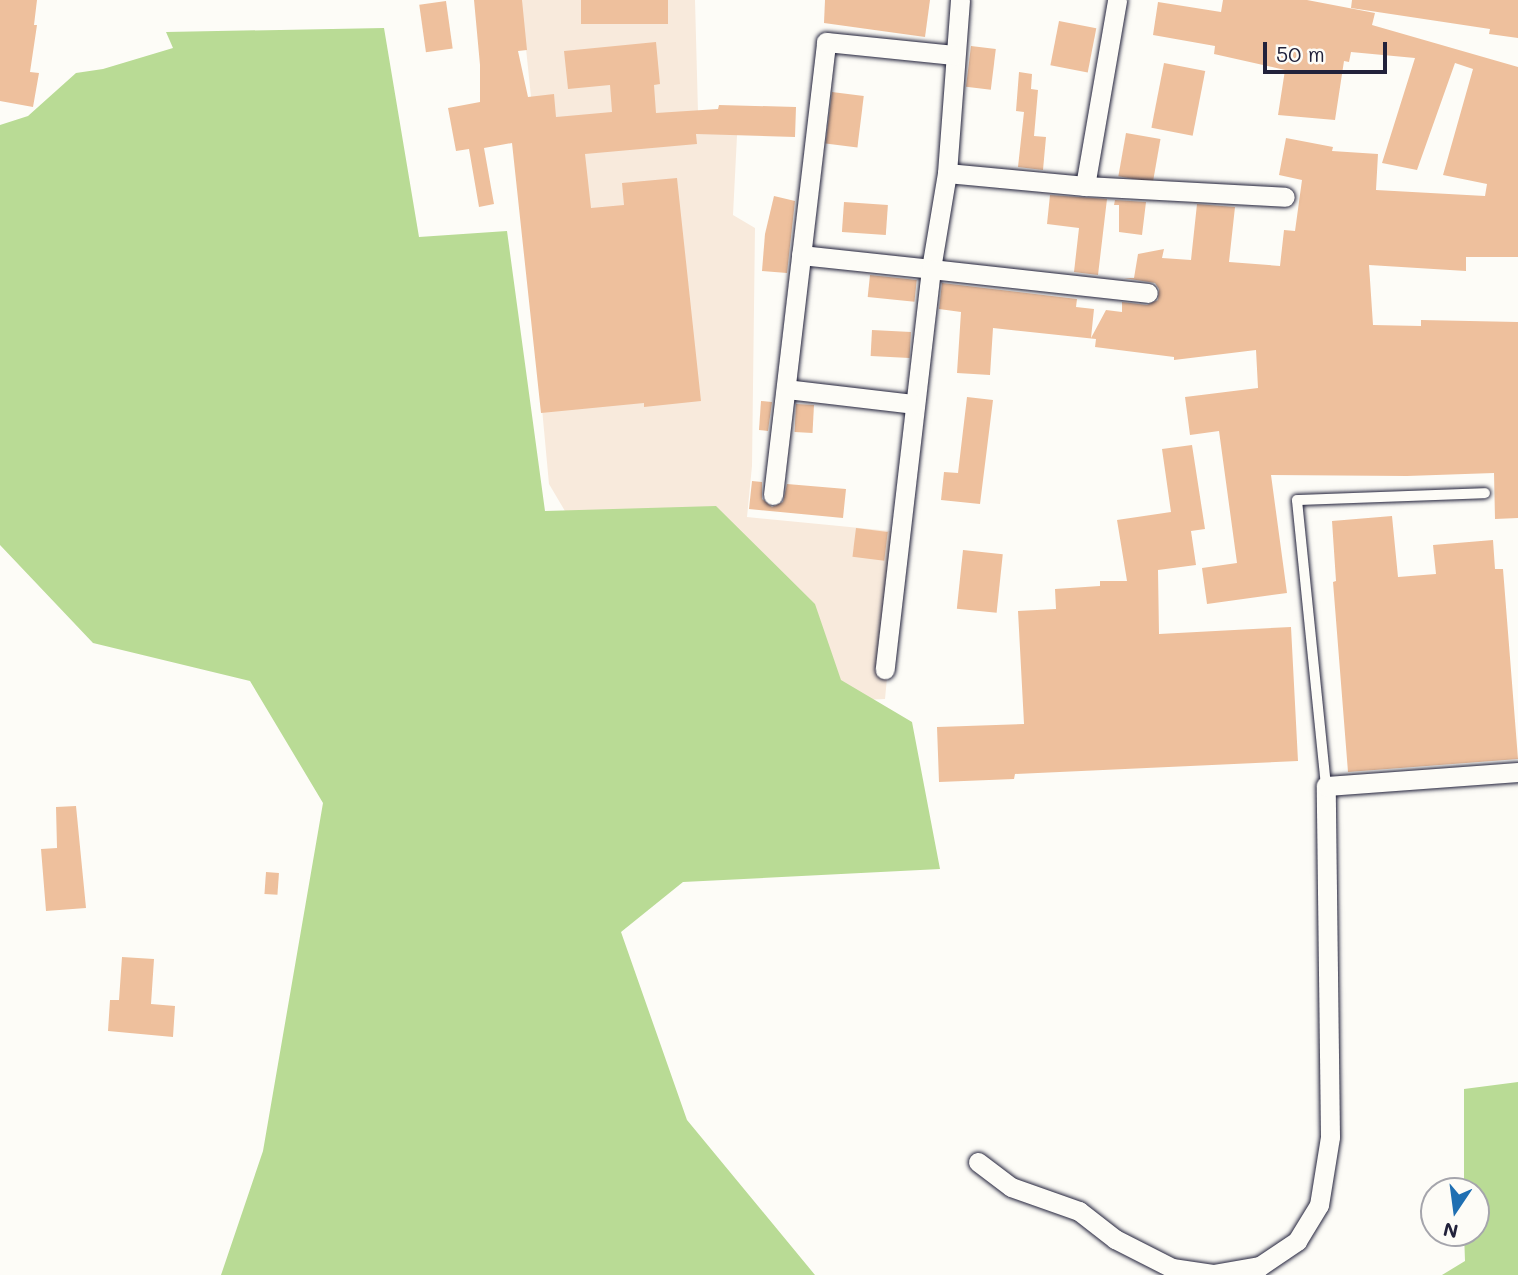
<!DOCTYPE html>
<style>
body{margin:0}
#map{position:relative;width:1518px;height:1275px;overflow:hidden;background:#fdfcf7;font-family:Mali,sans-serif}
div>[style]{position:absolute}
.built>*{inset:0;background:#f8eadc}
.green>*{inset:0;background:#b9db95}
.building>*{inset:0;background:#eec09d;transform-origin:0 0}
.roads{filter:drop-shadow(0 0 2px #22223b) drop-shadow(0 0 2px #22223b)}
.service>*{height:10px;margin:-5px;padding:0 5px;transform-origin:5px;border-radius:5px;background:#fdfcf7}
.minor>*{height:19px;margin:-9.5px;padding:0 9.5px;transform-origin:9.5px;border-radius:9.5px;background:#fdfcf7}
span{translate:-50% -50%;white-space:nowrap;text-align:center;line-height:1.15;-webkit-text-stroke:6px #fdfcf7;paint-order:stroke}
.north{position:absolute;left:1420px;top:1177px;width:70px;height:70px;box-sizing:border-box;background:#fdfcf7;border:2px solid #a5a5ac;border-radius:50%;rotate:193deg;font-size:19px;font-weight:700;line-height:28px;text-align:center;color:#22223b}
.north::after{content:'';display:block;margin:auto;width:24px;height:32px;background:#1f6fb2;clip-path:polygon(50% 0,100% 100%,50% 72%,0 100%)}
.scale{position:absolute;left:1263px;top:42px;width:124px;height:32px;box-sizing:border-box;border:4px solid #22223b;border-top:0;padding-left:9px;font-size:21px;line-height:24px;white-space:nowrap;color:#22223b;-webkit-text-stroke:5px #fdfcf7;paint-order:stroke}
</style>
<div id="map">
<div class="built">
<i style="clip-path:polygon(521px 0,695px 0,698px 112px,738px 116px,733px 215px,755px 228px,752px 466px,747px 517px,901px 532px,885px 699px,797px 703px,662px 675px,549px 484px,527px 246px,546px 242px)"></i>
</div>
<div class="green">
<i style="clip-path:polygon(384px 28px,419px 237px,507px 231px,545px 511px,716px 506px,815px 604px,841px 680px,912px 722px,940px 869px,683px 882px,621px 932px,687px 1120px,815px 1275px,221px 1275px,263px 1151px,323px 803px,250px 681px,93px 643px,0 545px,0 125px,28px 116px,76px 73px,103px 69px,173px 48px,166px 32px)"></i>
<i style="clip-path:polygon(1518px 1082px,1518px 1275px,1442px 1275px,1465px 1261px,1464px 1233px,1476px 1233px,1476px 1191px,1464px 1191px,1464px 1089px)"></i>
</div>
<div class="building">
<i style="clip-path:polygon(0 0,37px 0,34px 25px,37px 25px,30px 72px,39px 73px,33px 107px,0 101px)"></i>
<i style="clip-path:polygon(474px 0,522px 0,527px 50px,518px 51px,528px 97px,554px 94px,556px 117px,612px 112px,610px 85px,568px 89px,564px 51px,656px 42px,660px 84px,654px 85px,656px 113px,718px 109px,719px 105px,796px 107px,795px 137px,696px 134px,697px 144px,585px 154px,591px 208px,624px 205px,622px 183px,677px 178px,701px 401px,644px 407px,644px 403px,541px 413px,512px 143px,484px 148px,494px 204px,479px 207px,469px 149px,456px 151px,448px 108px,480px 102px,480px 65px)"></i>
<i style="left:581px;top:0;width:87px;height:24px"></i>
<i style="clip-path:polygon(825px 0,930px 0,925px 37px,824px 23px)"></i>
<i style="clip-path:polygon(1223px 0,1307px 0,1375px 13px,1372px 25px,1518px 67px,1518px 257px,1466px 257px,1466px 271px,1369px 265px,1373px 325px,1421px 326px,1421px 320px,1518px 322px,1518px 518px,1495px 519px,1494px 473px,1407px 476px,1271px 475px,1287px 593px,1207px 604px,1202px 568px,1237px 563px,1219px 431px,1190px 435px,1185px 397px,1258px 388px,1256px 350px,1174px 360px,1174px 357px,1095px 347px,1096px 339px,993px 328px,990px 375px,957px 373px,961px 312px,939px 309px,942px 283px,1077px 299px,1076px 307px,1094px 309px,1091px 338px,1106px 310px,1122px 312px,1122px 302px,1147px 305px,1158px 300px,1159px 289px,1155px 283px,1124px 278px,1134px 278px,1138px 254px,1164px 249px,1162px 258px,1191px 260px,1197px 204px,1235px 207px,1229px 262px,1280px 266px,1284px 230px,1295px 231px,1302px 180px,1279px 175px,1286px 138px,1333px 147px,1332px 151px,1378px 154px,1376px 190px,1485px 196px,1487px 184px,1443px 175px,1473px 69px,1455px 63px,1417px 170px,1382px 163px,1415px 58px,1351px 52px,1349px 62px,1344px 61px,1335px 120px,1278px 115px,1285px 70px,1214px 54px,1215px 46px,1153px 35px,1158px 2px,1221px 12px)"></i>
<i style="clip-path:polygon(1352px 0,1518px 0,1518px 38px,1489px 34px,1490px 29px,1351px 8px)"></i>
<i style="left:446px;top:1px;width:48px;height:27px;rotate:82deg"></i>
<i style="left:1059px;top:21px;width:38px;height:45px;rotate:11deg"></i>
<i style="left:971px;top:46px;width:25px;height:41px;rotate:7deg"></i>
<i style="left:1164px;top:63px;width:42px;height:66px;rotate:11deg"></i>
<i style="clip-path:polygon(1019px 72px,1032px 74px,1031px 89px,1038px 90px,1034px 136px,1046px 137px,1043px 170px,1018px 167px,1024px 112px,1016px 111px)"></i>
<i style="left:832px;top:92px;width:32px;height:52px;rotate:7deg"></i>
<i style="left:1126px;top:133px;width:35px;height:44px;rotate:10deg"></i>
<i style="clip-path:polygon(1050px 195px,1107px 199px,1098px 275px,1074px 272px,1079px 228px,1047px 224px)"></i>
<i style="clip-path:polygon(774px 196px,795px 201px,787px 273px,762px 271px,765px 234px)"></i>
<i style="clip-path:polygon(1115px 200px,1146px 202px,1142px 235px,1119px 232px,1119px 205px,1114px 205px)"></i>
<i style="left:844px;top:202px;width:44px;height:30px;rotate:4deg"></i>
<i style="left:870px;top:275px;width:47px;height:22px;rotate:6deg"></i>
<i style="left:872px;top:330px;width:39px;height:26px;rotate:3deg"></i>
<i style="clip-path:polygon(967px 397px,993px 400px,980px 504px,941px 500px,944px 472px,958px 473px)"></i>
<i style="clip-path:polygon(761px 401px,772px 402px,768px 431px,759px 430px)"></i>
<i style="left:796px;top:404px;width:18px;height:28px;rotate:3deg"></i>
<i style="clip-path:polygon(1192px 445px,1205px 529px,1191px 531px,1196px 565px,1158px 570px,1159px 634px,1291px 627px,1298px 761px,1015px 774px,1014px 779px,939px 782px,937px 727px,1024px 724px,1018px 611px,1056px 609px,1055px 589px,1100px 586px,1100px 581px,1127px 581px,1117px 520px,1171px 512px,1162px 449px)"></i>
<i style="clip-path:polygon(752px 481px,762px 482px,762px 499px,772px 507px,783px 502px,787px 484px,846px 489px,843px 518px,749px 509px)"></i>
<i style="clip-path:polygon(1392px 516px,1398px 577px,1436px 574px,1433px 545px,1493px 540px,1495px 569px,1503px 569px,1518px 759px,1348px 772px,1333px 582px,1336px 581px,1332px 521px)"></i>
<i style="left:856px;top:528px;width:32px;height:29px;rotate:7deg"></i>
<i style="left:963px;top:550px;width:40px;height:59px;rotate:6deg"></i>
<i style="clip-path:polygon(76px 806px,86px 908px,46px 911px,41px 849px,57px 848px,56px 807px)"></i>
<i style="left:266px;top:872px;width:13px;height:22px;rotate:4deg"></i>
<i style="clip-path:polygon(122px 957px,154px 959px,151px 1004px,175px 1006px,173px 1037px,108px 1031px,110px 1000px,119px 1000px)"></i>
</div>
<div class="roads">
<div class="service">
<i style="left:1326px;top:786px;width:287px;rotate:-95.8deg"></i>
<i style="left:1297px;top:500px;width:188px;rotate:-2.1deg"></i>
</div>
<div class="minor">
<i style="left:960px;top:0;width:173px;rotate:94.3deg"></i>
<i style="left:947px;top:173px;width:97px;rotate:99.5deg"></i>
<i style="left:931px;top:269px;width:218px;rotate:6.3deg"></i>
<i style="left:947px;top:173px;width:139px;rotate:5.4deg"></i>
<i style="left:1085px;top:186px;width:200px;rotate:3.1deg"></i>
<i style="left:1085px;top:186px;width:189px;rotate:-80.2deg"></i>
<i style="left:801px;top:255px;width:131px;rotate:6.1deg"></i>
<i style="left:931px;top:269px;width:403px;rotate:96.6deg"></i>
<i style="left:786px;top:389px;width:129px;rotate:6.7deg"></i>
<i style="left:773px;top:495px;width:456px;rotate:-83.3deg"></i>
<i style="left:826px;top:42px;width:129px;rotate:5.8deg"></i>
<i style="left:978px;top:1162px;width:41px;rotate:37.1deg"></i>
<i style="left:1011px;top:1187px;width:72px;rotate:19.4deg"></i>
<i style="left:1079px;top:1211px;width:46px;rotate:37.9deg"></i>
<i style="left:1115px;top:1239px;width:64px;rotate:27deg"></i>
<i style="left:1172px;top:1268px;width:41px;rotate:8.3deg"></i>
<i style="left:1213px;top:1274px;width:48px;rotate:-9.7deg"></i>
<i style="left:1260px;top:1266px;width:45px;rotate:-34deg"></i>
<i style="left:1297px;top:1241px;width:42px;rotate:-58.6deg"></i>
<i style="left:1319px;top:1205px;width:69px;rotate:-80.8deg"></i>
<i style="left:1330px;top:1137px;width:351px;rotate:-90.7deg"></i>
<i style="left:1326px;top:786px;width:193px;rotate:-4.2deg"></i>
</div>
</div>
<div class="north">N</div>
<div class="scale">50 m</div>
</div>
